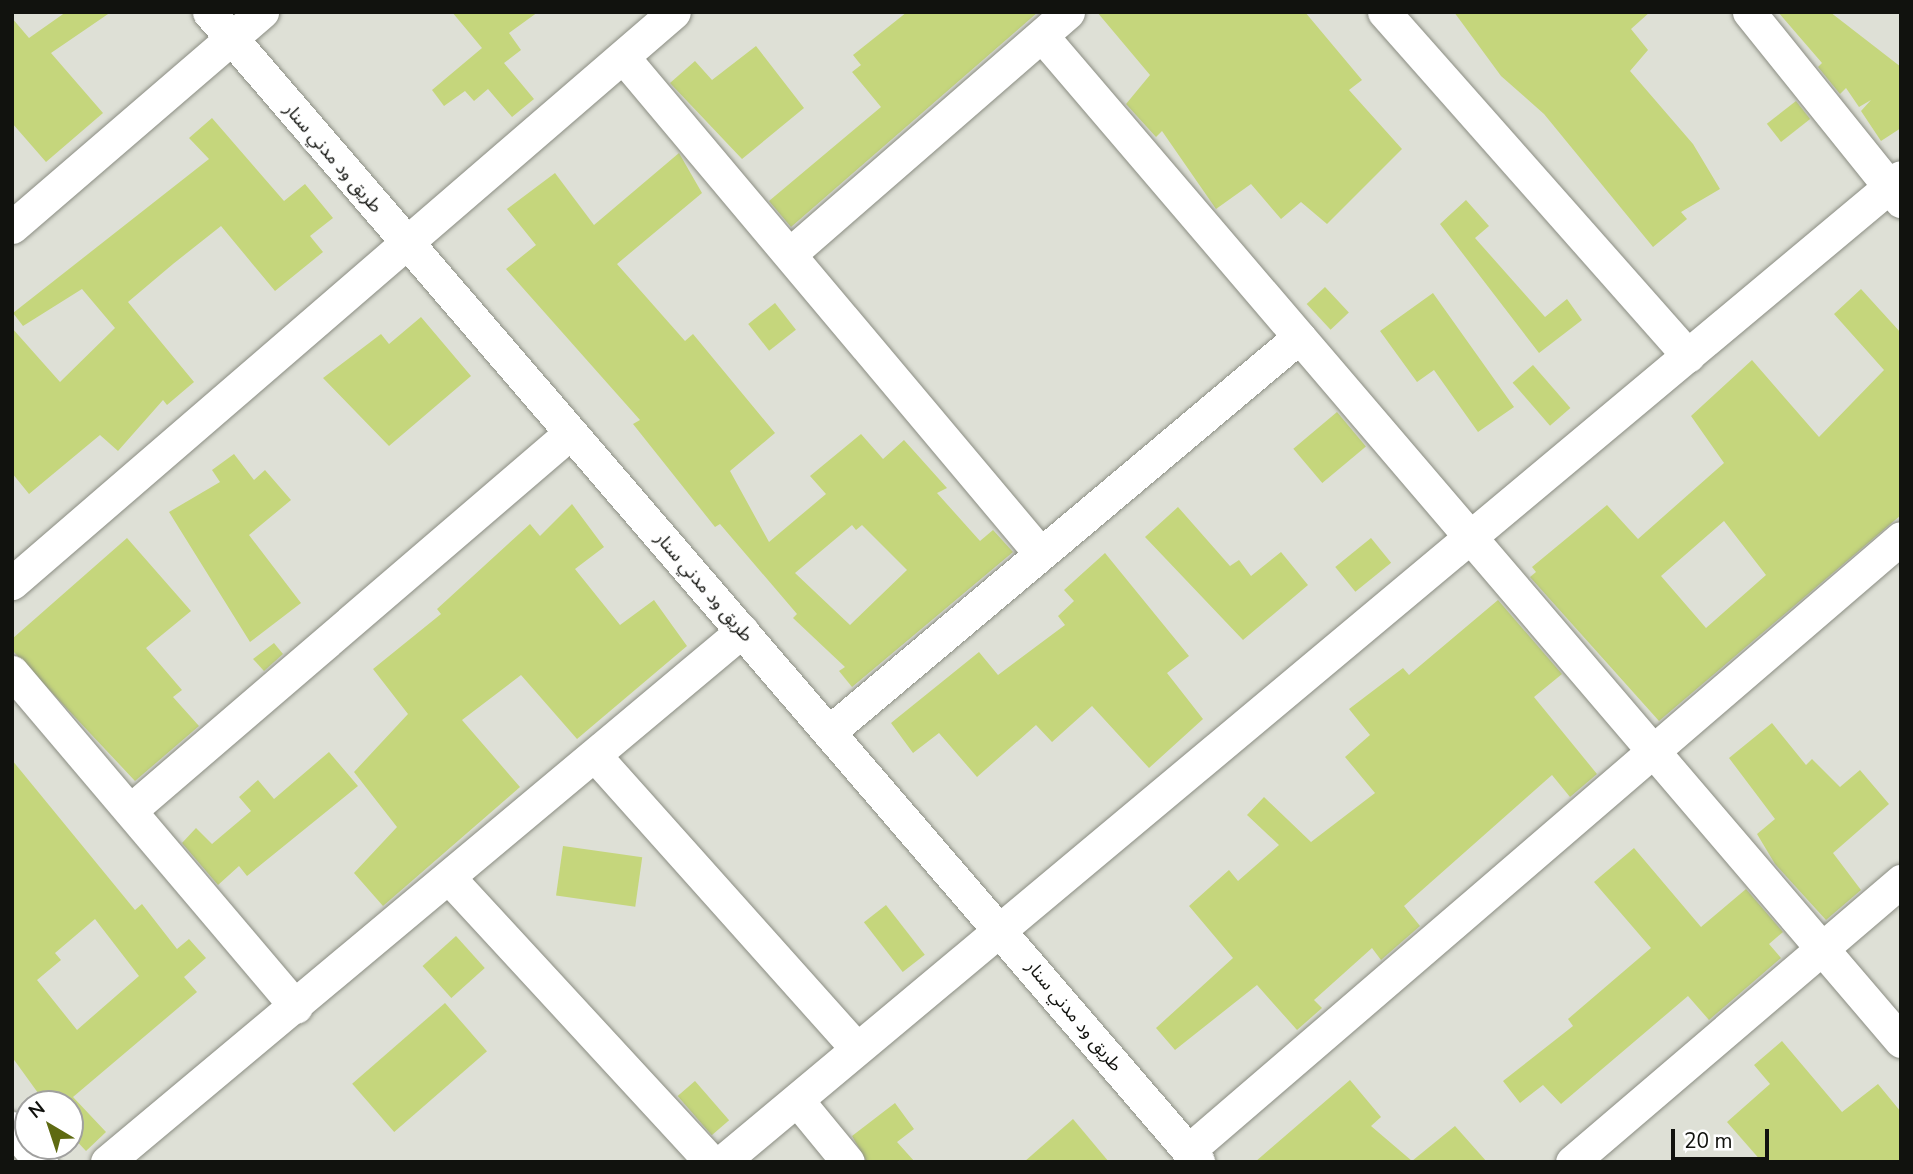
<!DOCTYPE html>
<meta charset="utf-8">
<style>
body{margin:0}
#map{position:relative;width:1913px;height:1174px;overflow:hidden;background:#dee0d6;font-family:"Nunito Sans","Noto Sans Arabic",sans-serif}
div>[style]{position:absolute}
.building>*{inset:0;background:#c5d67c;transform-origin:0 0}
.roads{filter:drop-shadow(0 0 2px #8b8d83) drop-shadow(0 0 2px #8b8d83)}
.minor>*{height:33px;margin:-16.5px;padding:0 16.5px;transform-origin:16.5px;border-radius:16.5px;background:#fff}
span{translate:-50% -50%;white-space:nowrap;text-align:center;line-height:1.15;-webkit-text-stroke:6px #fff;paint-order:stroke}
.street-label{font-size:18px;color:#11120e}
.frame{position:absolute;inset:0;border:14px solid #11120e;pointer-events:none}
.north{position:absolute;left:14px;top:1090px;width:70px;height:70px;box-sizing:border-box;background:#fff;border:2px solid #a0a09f;border-radius:50%;rotate:321deg;font-size:19px;font-weight:700;line-height:28px;text-align:center;color:#11120e}
.north::after{content:'';display:block;margin:auto;width:24px;height:32px;background:#5e6a12;clip-path:polygon(50% 0,100% 100%,50% 72%,0 100%)}
.scale{position:absolute;left:1671px;top:1129px;width:98px;height:32px;box-sizing:border-box;border:4px solid #11120e;border-top:0;padding-left:9px;font-size:21px;line-height:24px;white-space:nowrap;color:#11120e;-webkit-text-stroke:5px #fff;paint-order:stroke}
</style>
<div id="map">
<div class="building">
<i style="clip-path:polygon(66px 12px,111px 12px,51px 53px,103px 113px,46px 162px,12px 123px,12px 18px,29px 38px)"></i>
<i style="clip-path:polygon(452px 12px,538px 12px,509px 33px,521px 50px,504px 63px,534px 99px,512px 117px,488px 89px,474px 101px,465px 91px,444px 106px,432px 90px,482px 48px)"></i>
<i style="clip-path:polygon(907px 12px,1038px 12px,791px 227px,769px 201px,881px 107px,852px 72px,861px 65px,853px 55px)"></i>
<i style="clip-path:polygon(1097px 12px,1305px 12px,1362px 80px,1349px 90px,1402px 149px,1327px 224px,1301px 202px,1281px 219px,1251px 184px,1216px 209px,1162px 131px,1156px 137px,1126px 104px,1150px 75px)"></i>
<i style="clip-path:polygon(1454px 12px,1650px 12px,1631px 29px,1648px 50px,1630px 71px,1693px 144px,1720px 189px,1681px 212px,1687px 219px,1653px 247px,1544px 114px,1501px 76px)"></i>
<i style="clip-path:polygon(1778px 12px,1830px 12px,1901px 67px,1901px 128px,1881px 141px,1861px 111px,1871px 100px,1859px 107px,1846px 88px,1840px 94px,1818px 67px,1822px 63px)"></i>
<i style="clip-path:polygon(756px 46px,804px 108px,742px 159px,670px 83px,695px 61px,712px 80px)"></i>
<i style="left:1796px;top:101px;width:23px;height:37px;rotate:52deg"></i>
<i style="clip-path:polygon(212px 118px,284px 201px,305px 184px,333px 218px,310px 236px,323px 252px,275px 291px,221px 226px,173px 264px,128px 302px,194px 382px,167px 405px,163px 400px,118px 451px,100px 435px,29px 494px,12px 473px,12px 328px,60px 382px,115px 328px,82px 289px,23px 326px,13px 313px,209px 159px,189px 138px)"></i>
<i style="clip-path:polygon(evenodd,679px 153px,702px 193px,617px 264px,685px 341px,693px 334px,775px 433px,730px 471px,769px 542px,826px 494px,810px 476px,861px 434px,883px 459px,904px 440px,947px 488px,937px 493px,980px 541px,993px 530px,1013px 552px,852px 687px,839px 671px,845px 667px,793px 618px,797px 614px,720px 524px,715px 527px,633px 424px,640px 420px,506px 269px,536px 245px,507px 209px,555px 173px,594px 225px,679px 153px,852px 525px,856px 530px,862px 525px,907px 570px,850px 625px,795px 573px,852px 525px)"></i>
<i style="clip-path:polygon(1466px 200px,1489px 226px,1475px 238px,1545px 317px,1567px 299px,1582px 320px,1539px 353px,1440px 224px)"></i>
<i style="left:1325px;top:287px;width:35px;height:25px;rotate:47deg"></i>
<i style="clip-path:polygon(evenodd,1861px 289px,1901px 333px,1901px 515px,1659px 721px,1530px 577px,1536px 572px,1532px 567px,1607px 505px,1638px 539px,1724px 463px,1691px 416px,1752px 360px,1819px 437px,1884px 370px,1834px 314px,1861px 289px,1724px 521px,1766px 575px,1706px 628px,1661px 576px,1724px 521px)"></i>
<i style="clip-path:polygon(1433px 293px,1514px 407px,1478px 432px,1434px 370px,1417px 382px,1380px 331px)"></i>
<i style="left:775px;top:303px;width:34px;height:34px;rotate:52deg"></i>
<i style="clip-path:polygon(421px 317px,471px 376px,389px 446px,323px 378px,381px 334px,389px 344px)"></i>
<i style="left:1533px;top:365px;width:57px;height:27px;rotate:49deg"></i>
<i style="left:1337px;top:412px;width:45px;height:57px;rotate:50deg"></i>
<i style="clip-path:polygon(234px 454px,254px 480px,265px 470px,291px 500px,249px 535px,301px 603px,250px 642px,169px 512px,220px 482px,212px 470px)"></i>
<i style="clip-path:polygon(572px 504px,604px 547px,575px 569px,620px 625px,654px 600px,687px 646px,577px 739px,521px 675px,462px 720px,520px 787px,383px 906px,354px 873px,397px 827px,354px 772px,408px 714px,373px 669px,441px 614px,437px 609px,530px 524px,540px 536px)"></i>
<i style="clip-path:polygon(1178px 507px,1230px 566px,1239px 560px,1251px 576px,1281px 552px,1308px 585px,1243px 640px,1145px 537px)"></i>
<i style="clip-path:polygon(127px 538px,191px 611px,146px 648px,182px 690px,173px 697px,199px 726px,135px 781px,12px 650px,12px 639px)"></i>
<i style="left:1371px;top:538px;width:32px;height:46px;rotate:51deg"></i>
<i style="clip-path:polygon(1105px 553px,1189px 656px,1167px 673px,1203px 719px,1149px 768px,1092px 706px,1052px 742px,1036px 725px,977px 777px,939px 733px,913px 753px,891px 723px,979px 652px,998px 675px,1065px 625px,1058px 616px,1074px 601px,1064px 590px)"></i>
<i style="clip-path:polygon(1498px 600px,1562px 674px,1534px 697px,1597px 774px,1570px 797px,1552px 775px,1404px 906px,1420px 926px,1381px 960px,1372px 948px,1314px 1000px,1322px 1008px,1297px 1030px,1257px 985px,1175px 1050px,1156px 1028px,1233px 958px,1189px 906px,1229px 870px,1238px 881px,1279px 845px,1247px 815px,1264px 797px,1311px 842px,1375px 793px,1345px 757px,1370px 735px,1349px 709px,1403px 668px,1409px 675px)"></i>
<i style="clip-path:polygon(274px 643px,283px 654px,264px 671px,253px 659px)"></i>
<i style="clip-path:polygon(1772px 723px,1806px 765px,1812px 759px,1840px 787px,1860px 770px,1889px 804px,1833px 853px,1861px 890px,1826px 920px,1775px 864px,1757px 834px,1775px 819px,1729px 758px)"></i>
<i style="clip-path:polygon(329px 752px,358px 786px,247px 876px,239px 866px,218px 885px,182px 843px,196px 828px,212px 844px,251px 811px,239px 797px,258px 780px,274px 799px)"></i>
<i style="clip-path:polygon(evenodd,12px 760px,135px 910px,142px 904px,177px 949px,189px 939px,206px 958px,184px 977px,197px 992px,73px 1097px,106px 1132px,86px 1151px,70px 1134px,70px 1099px,46px 1104px,12px 1057px,12px 760px,95px 919px,139px 976px,77px 1030px,37px 980px,61px 960px,55px 953px,95px 919px)"></i>
<i style="left:563px;top:846px;width:80px;height:50px;rotate:8deg"></i>
<i style="clip-path:polygon(1634px 848px,1701px 927px,1746px 889px,1783px 932px,1769px 944px,1781px 958px,1709px 1020px,1688px 996px,1561px 1104px,1543px 1085px,1520px 1103px,1503px 1081px,1573px 1026px,1568px 1019px,1651px 948px,1594px 882px)"></i>
<i style="left:886px;top:905px;width:63px;height:28px;rotate:52deg"></i>
<i style="left:456px;top:936px;width:43px;height:45px;rotate:48deg"></i>
<i style="left:445px;top:1003px;width:64px;height:123px;rotate:49deg"></i>
<i style="clip-path:polygon(1782px 1041px,1842px 1112px,1878px 1084px,1901px 1112px,1901px 1162px,1762px 1162px,1727px 1122px,1770px 1084px,1754px 1065px)"></i>
<i style="clip-path:polygon(1350px 1080px,1381px 1117px,1371px 1126px,1412px 1161px,1455px 1126px,1487px 1162px,1255px 1162px)"></i>
<i style="left:695px;top:1081px;width:52px;height:23px;rotate:49deg"></i>
<i style="clip-path:polygon(895px 1103px,914px 1129px,897px 1142px,915px 1162px,867px 1162px,852px 1136px)"></i>
<i style="clip-path:polygon(1073px 1119px,1109px 1162px,1024px 1162px)"></i>
</div>
<div class="roads">
<div class="minor">
<i style="left:209px;top:12px;width:1517px;rotate:49.3deg"></i>
<i style="left:1384px;top:12px;width:459px;rotate:48.5deg"></i>
<i style="left:1749px;top:12px;width:243px;rotate:51.2deg"></i>
<i style="left:1042px;top:36px;width:1322px;rotate:49.48deg"></i>
<i style="left:623px;top:57px;width:648px;rotate:49.95deg"></i>
<i style="left:12px;top:227px;width:330px;rotate:-40.7deg"></i>
<i style="left:791px;top:253px;width:367px;rotate:-41deg"></i>
<i style="left:12px;top:583px;width:874px;rotate:-40.78deg"></i>
<i style="left:12px;top:672px;width:439px;rotate:49.7deg"></i>
<i style="left:829px;top:732px;width:614px;rotate:-40.04deg"></i>
<i style="left:597px;top:758px;width:389px;rotate:48.2deg"></i>
<i style="left:132px;top:809px;width:577px;rotate:-40.64deg"></i>
<i style="left:451px;top:880px;width:384px;rotate:47.3deg"></i>
<i style="left:797px;top:1100px;width:80px;rotate:50.6deg"></i>
<i style="left:12px;top:1128px;width:45px;rotate:49.5deg"></i>
<i style="left:1188px;top:1151px;width:940px;rotate:-40.69deg"></i>
<i style="left:107px;top:1162px;width:828px;rotate:-39.9deg"></i>
<i style="left:722px;top:1162px;width:1536px;rotate:-39.88deg"></i>
<i style="left:1572px;top:1162px;width:433px;rotate:-40.5deg"></i>
</div>
</div>
<div class="street-label">
<span style="left:333px;top:158px;rotate:49deg">طريق ود مدني سنار</span>
<span style="left:704px;top:587px;rotate:49deg">طريق ود مدني سنار</span>
<span style="left:1074px;top:1016px;rotate:50deg">طريق ود مدني سنار</span>
</div>
<div class="frame"></div>
<div class="north">N</div>
<div class="scale">20 m</div>
</div>
